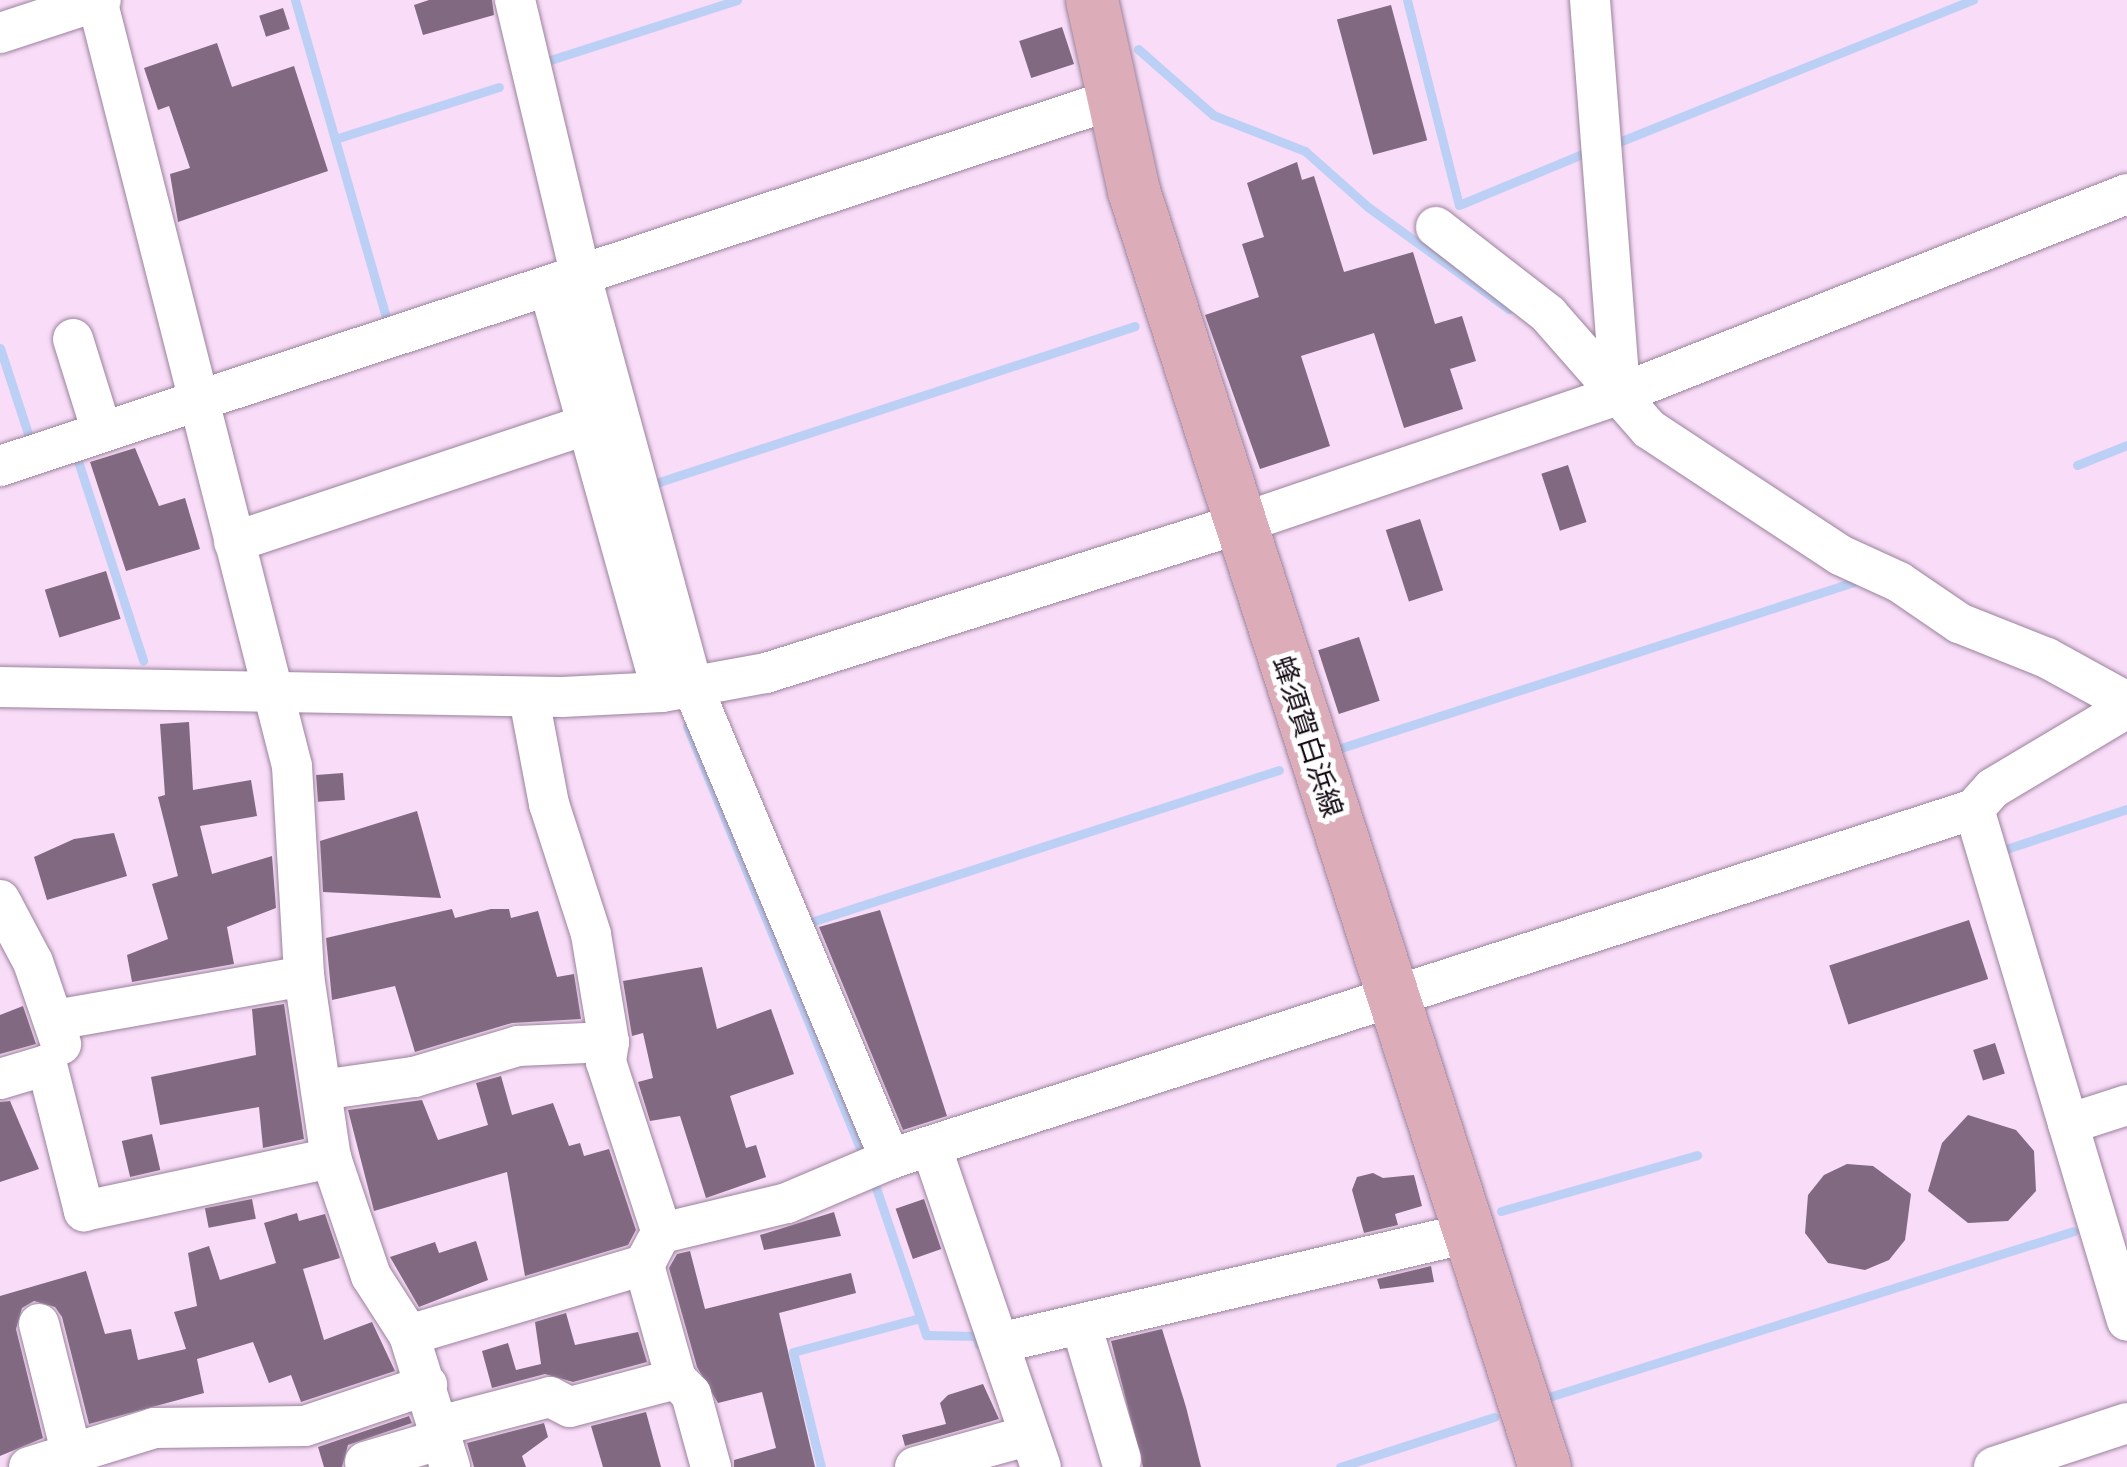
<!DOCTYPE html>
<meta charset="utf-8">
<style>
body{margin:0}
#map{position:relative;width:2127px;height:1467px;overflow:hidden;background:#f8dcf8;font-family:Poppins,"Noto Sans JP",sans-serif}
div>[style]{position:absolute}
.stream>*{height:9px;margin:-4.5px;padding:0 4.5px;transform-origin:4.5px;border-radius:4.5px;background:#bcd0f6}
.building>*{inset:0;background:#816982;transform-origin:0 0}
.roads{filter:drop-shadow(0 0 2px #9b829c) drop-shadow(0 0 2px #9b829c)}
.minor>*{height:40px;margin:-20px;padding:0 20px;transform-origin:20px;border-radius:20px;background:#fff}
.major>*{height:52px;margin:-26px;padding:0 26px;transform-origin:26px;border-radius:26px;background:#dcacb9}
span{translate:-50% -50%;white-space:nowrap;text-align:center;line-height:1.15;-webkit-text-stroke:10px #fff;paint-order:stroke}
.street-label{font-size:28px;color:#140b14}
</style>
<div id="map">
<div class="stream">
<i style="left:295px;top:0;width:340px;rotate:74deg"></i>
<i style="left:1407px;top:0;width:211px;rotate:75.8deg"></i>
<i style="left:1459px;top:205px;width:133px;rotate:-22.5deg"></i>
<i style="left:1138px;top:49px;width:100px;rotate:41.3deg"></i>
<i style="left:1213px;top:115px;width:99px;rotate:21.4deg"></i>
<i style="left:1305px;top:151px;width:84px;rotate:41.6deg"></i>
<i style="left:1368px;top:207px;width:174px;rotate:35.9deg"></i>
<i style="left:541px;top:63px;width:206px;rotate:-17.8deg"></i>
<i style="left:335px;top:139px;width:172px;rotate:-17.6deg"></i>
<i style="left:1614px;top:144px;width:387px;rotate:-21.9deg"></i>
<i style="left:0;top:348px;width:103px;rotate:71.9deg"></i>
<i style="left:77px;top:458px;width:213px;rotate:71.9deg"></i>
<i style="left:2077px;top:465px;width:54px;rotate:-21.8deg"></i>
<i style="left:650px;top:485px;width:510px;rotate:-18.15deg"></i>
<i style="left:687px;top:726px;width:469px;rotate:67.7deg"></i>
<i style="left:1341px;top:748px;width:539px;rotate:-17.93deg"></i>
<i style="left:2003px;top:850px;width:131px;rotate:-18.3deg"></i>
<i style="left:811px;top:922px;width:492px;rotate:-18deg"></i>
<i style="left:873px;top:1179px;width:165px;rotate:71.2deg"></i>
<i style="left:926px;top:1335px;width:50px;rotate:1.1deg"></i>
<i style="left:976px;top:1336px;width:9px;rotate:72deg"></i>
<i style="left:1501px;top:1211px;width:204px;rotate:-15.9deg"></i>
<i style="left:1552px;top:1396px;width:547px;rotate:-17.54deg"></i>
<i style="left:821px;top:1467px;width:118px;rotate:-103.7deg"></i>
<i style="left:793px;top:1352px;width:131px;rotate:-15deg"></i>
<i style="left:1340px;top:1467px;width:162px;rotate:-18deg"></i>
</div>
<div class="building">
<i style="clip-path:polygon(429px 0,492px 0,494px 15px,423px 35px,414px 5px)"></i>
<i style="left:1391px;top:5px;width:140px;height:56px;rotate:75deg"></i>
<i style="left:283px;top:8px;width:22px;height:25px;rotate:72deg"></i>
<i style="left:1062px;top:27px;width:39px;height:45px;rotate:72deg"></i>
<i style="clip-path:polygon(217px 43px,232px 87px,294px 66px,328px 171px,178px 222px,170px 174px,190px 168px,169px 106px,158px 110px,144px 68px)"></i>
<i style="clip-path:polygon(1297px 162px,1302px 180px,1314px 176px,1344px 272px,1413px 252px,1435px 324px,1462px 316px,1476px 361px,1450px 369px,1463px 409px,1404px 428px,1374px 333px,1301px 356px,1330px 446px,1260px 469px,1205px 315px,1259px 297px,1242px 244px,1264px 237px,1247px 183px)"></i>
<i style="clip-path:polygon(135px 448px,159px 506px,185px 498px,200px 549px,126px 571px,90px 462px)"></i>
<i style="left:1568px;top:465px;width:60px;height:28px;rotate:72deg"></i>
<i style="left:1420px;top:519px;width:75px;height:36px;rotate:72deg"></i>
<i style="left:106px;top:571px;width:50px;height:64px;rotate:73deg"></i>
<i style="left:1359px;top:637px;width:67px;height:43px;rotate:72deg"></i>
<i style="clip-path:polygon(189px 722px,193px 790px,251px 780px,257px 816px,200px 826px,212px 874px,272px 856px,276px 908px,227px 927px,234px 964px,132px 982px,127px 955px,168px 939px,152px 884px,178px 876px,158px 797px,165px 795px,160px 724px)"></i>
<i style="left:343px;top:773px;width:27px;height:27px;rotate:86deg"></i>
<i style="clip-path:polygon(417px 811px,441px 898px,323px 892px,320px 841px)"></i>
<i style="clip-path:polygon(114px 833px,127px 876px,47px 900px,34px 857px,74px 839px)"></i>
<i style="clip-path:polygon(452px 909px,455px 918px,491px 909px,509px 909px,511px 918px,538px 911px,557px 977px,574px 974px,581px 1019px,512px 1023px,415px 1052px,395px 986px,332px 1000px,326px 938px)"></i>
<i style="clip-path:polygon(880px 910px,947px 1116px,903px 1130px,819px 927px)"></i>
<i style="left:1969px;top:920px;width:62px;height:147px;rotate:72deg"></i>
<i style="clip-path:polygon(702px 967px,717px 1029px,771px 1009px,794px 1074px,730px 1096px,746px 1148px,756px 1145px,766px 1177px,706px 1198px,680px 1116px,650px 1121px,638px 1082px,653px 1078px,643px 1033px,632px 1036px,623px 981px)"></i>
<i style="clip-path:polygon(284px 1004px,304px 1139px,263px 1148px,259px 1107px,160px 1125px,151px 1077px,256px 1055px,252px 1009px)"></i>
<i style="clip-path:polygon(23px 1006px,36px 1044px,0 1054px,0 1015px)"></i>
<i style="left:1995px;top:1043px;width:32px;height:23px;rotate:72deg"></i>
<i style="clip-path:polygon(501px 1076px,512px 1115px,553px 1103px,569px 1146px,580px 1143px,584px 1156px,609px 1149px,636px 1230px,628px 1245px,525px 1276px,507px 1172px,374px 1211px,348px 1110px,422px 1100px,438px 1140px,488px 1125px,476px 1083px)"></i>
<i style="clip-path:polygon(10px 1101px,39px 1169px,0 1182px,0 1102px)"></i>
<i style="clip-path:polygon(1968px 1115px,2016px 1130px,2034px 1151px,2036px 1191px,2008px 1221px,1968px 1223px,1928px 1191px,1942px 1143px)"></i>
<i style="left:152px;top:1134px;width:37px;height:31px;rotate:77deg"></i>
<i style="clip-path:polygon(1847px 1164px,1873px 1166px,1911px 1194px,1905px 1240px,1889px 1260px,1865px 1270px,1828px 1263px,1805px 1233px,1808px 1195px,1824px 1175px)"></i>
<i style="clip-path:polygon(1373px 1173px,1383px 1178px,1414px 1175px,1422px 1206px,1395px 1214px,1398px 1225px,1364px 1233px,1352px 1190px,1357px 1177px)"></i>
<i style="left:252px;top:1199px;width:20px;height:48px;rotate:79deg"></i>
<i style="left:924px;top:1199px;width:53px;height:30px;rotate:71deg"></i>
<i style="clip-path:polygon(834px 1212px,841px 1236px,764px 1250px,760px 1235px)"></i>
<i style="clip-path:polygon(297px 1213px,299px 1221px,325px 1214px,340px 1258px,303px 1269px,324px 1340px,372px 1322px,395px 1371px,301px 1402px,291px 1375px,269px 1383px,253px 1342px,197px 1359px,204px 1393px,89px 1424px,62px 1317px,55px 1307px,34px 1301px,22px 1308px,16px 1329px,43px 1438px,0 1456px,0 1296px,86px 1271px,105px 1334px,131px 1329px,138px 1360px,186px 1349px,174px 1312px,197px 1306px,188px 1253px,209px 1246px,220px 1280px,276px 1263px,264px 1223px)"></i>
<i style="clip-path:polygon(476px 1241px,488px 1280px,419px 1307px,390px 1257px,435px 1242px,439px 1253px)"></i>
<i style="clip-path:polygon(690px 1251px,705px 1309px,851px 1273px,856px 1293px,779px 1313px,815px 1467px,734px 1467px,734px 1460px,776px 1448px,762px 1392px,718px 1403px,697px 1367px,669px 1268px,677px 1254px)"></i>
<i style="clip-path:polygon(1431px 1266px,1434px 1282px,1380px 1289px,1377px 1279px)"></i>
<i style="clip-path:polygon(566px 1313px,575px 1345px,638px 1332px,647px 1362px,573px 1382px,545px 1374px,492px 1388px,482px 1351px,508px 1343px,516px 1370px,541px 1364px,535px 1322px)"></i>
<i style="clip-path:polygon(1162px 1329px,1186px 1407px,1201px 1467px,1143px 1467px,1111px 1341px)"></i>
<i style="clip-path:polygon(983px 1384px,999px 1419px,905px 1446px,902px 1435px,946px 1424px,940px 1403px,948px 1395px)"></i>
<i style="clip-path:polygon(646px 1412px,661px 1467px,603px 1467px,591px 1426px)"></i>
<i style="clip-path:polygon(409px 1416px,412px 1423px,348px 1445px,342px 1467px,324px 1467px,318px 1447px)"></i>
<i style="clip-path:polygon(544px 1423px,548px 1437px,522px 1456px,526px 1467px,474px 1467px,467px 1443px)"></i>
</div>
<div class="roads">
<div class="minor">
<i style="left:97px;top:0;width:790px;rotate:75.72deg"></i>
<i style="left:292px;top:766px;width:210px;rotate:86.7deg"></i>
<i style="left:304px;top:976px;width:184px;rotate:81.6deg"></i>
<i style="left:331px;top:1158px;width:125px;rotate:71.3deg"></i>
<i style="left:371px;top:1276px;width:70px;rotate:57.2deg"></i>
<i style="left:409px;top:1335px;width:138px;rotate:72.7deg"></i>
<i style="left:515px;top:0;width:284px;rotate:76.6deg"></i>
<i style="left:581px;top:276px;width:427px;rotate:74.8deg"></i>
<i style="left:693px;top:688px;width:511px;rotate:67.3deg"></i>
<i style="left:890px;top:1159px;width:1139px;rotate:-17.89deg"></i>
<i style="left:1974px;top:809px;width:28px;rotate:-48deg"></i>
<i style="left:1993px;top:788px;width:156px;rotate:-30.8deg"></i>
<i style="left:1590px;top:0;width:395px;rotate:85.6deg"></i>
<i style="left:0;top:33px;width:106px;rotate:-18.1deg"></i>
<i style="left:1436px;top:227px;width:142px;rotate:37.8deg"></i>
<i style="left:1548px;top:314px;width:153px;rotate:48.7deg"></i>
<i style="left:1649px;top:429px;width:229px;rotate:33.4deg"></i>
<i style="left:1840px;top:555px;width:65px;rotate:24.6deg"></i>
<i style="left:1899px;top:582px;width:73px;rotate:34.3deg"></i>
<i style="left:1959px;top:623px;width:95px;rotate:21.7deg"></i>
<i style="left:2047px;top:658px;width:91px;rotate:28.8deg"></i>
<i style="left:549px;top:287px;width:420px;rotate:74.4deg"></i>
<i style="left:73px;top:339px;width:97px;rotate:72.7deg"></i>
<i style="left:0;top:466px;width:1170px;rotate:-18.23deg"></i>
<i style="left:234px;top:542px;width:374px;rotate:-18.4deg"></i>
<i style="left:0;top:687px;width:562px;rotate:1.02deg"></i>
<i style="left:562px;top:697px;width:100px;rotate:-2.9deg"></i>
<i style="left:662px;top:692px;width:106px;rotate:-10.4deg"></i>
<i style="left:766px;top:673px;width:496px;rotate:-17.5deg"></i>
<i style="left:1239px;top:524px;width:403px;rotate:-18.8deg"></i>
<i style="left:1620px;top:394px;width:545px;rotate:-21.53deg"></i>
<i style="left:1974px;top:809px;width:534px;rotate:73.36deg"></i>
<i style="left:0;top:900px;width:70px;rotate:62deg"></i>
<i style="left:33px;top:962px;width:87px;rotate:71.1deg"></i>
<i style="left:55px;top:1020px;width:253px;rotate:-10deg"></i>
<i style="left:609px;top:1042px;width:20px;rotate:99deg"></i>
<i style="left:606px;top:1062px;width:180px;rotate:71.9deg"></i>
<i style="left:662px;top:1233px;width:129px;rotate:-13.5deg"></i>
<i style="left:787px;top:1203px;width:112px;rotate:-23.1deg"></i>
<i style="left:0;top:1079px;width:49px;rotate:-16.6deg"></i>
<i style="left:47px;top:1065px;width:151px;rotate:75.8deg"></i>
<i style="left:84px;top:1211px;width:253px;rotate:-12.1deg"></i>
<i style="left:321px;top:1090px;width:94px;rotate:-8deg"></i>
<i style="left:414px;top:1077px;width:109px;rotate:-16.6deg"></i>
<i style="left:518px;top:1046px;width:91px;rotate:-2.5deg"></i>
<i style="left:609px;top:1042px;width:109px;rotate:-99.5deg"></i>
<i style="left:591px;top:934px;width:137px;rotate:-107.9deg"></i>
<i style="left:549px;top:804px;width:108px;rotate:-100.7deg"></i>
<i style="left:2068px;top:1124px;width:62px;rotate:-17.9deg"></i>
<i style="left:931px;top:1146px;width:339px;rotate:71.1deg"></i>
<i style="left:39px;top:1324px;width:147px;rotate:75.9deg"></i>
<i style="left:1081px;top:1324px;width:141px;rotate:73.5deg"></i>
<i style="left:409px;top:1335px;width:245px;rotate:-16.6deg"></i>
<i style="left:644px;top:1265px;width:27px;rotate:-62deg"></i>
<i style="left:999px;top:1343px;width:483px;rotate:-13.2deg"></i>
<i style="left:676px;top:1379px;width:21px;rotate:45deg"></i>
<i style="left:691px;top:1394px;width:76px;rotate:74.7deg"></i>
<i style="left:439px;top:1426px;width:115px;rotate:-14.6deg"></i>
<i style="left:550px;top:1397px;width:22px;rotate:27deg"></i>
<i style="left:570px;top:1407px;width:110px;rotate:-14.8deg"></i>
<i style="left:676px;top:1379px;width:118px;rotate:-105.7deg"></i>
<i style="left:365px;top:1462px;width:80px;rotate:-16.6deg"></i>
<i style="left:29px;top:1467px;width:131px;rotate:-17.3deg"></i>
<i style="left:154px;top:1428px;width:151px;rotate:-0.8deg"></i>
<i style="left:305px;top:1426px;width:129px;rotate:-18.6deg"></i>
<i style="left:915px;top:1467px;width:119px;rotate:-15.5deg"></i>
<i style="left:1994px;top:1467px;width:140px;rotate:-18.3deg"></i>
</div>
<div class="major">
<i style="left:1092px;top:0;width:196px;rotate:77.6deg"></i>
<i style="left:1134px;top:191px;width:1341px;rotate:72.15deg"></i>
</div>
</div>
<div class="street-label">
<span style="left:1307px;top:737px;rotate:72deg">蜂須賀白浜線</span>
</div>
</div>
